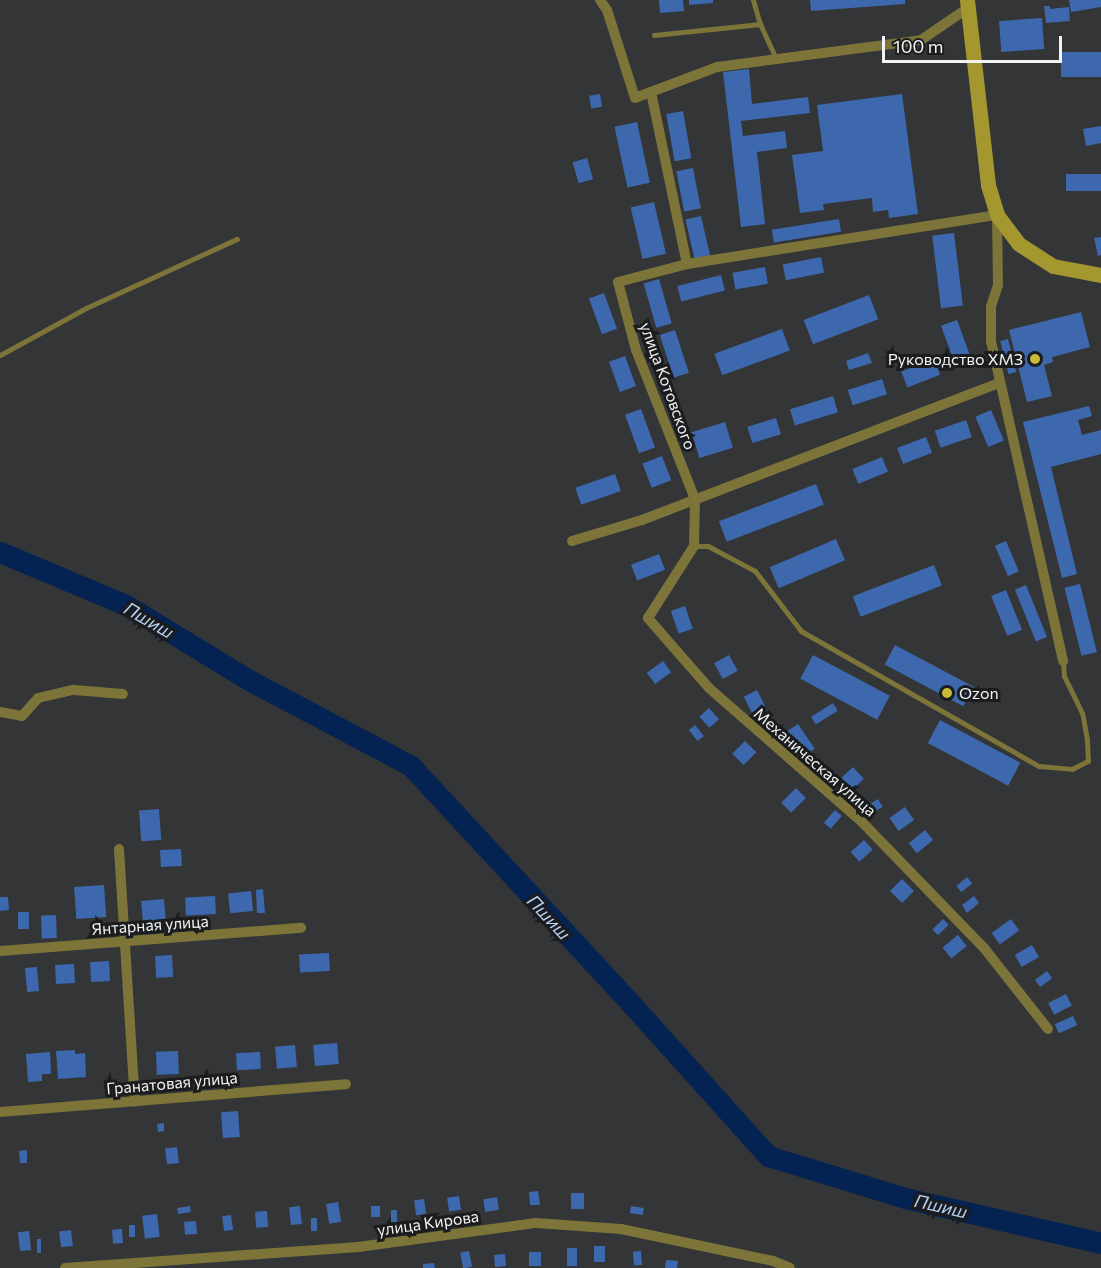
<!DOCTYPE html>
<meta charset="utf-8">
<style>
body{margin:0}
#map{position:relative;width:1101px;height:1268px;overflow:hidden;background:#333537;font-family:Commissioner,sans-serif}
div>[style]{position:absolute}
.river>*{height:21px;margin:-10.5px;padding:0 10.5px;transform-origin:10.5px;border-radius:10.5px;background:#042252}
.building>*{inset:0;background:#3e68ad;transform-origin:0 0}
.service>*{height:5px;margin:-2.5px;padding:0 2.5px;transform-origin:2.5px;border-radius:2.5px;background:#7c7439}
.minor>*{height:10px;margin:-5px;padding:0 5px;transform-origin:5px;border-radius:5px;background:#7c7439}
.secondary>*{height:15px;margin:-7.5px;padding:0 7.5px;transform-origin:7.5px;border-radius:7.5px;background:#a49730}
.dots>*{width:16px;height:16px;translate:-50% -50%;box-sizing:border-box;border:3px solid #1b1c1d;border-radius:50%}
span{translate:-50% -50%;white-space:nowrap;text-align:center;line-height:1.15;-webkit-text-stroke:6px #1b1c1d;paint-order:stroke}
.poi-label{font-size:16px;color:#f1f3f4}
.right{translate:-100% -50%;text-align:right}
.left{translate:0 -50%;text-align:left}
.street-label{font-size:16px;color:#f1f3f4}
.water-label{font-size:18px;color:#b8d0f6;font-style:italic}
.scale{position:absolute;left:882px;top:36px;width:180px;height:27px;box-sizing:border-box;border:3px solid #f1f3f4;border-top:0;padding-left:8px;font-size:18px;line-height:21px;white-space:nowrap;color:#f1f3f4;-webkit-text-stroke:4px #1b1c1d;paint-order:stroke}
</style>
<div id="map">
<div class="river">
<i style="left:0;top:552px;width:137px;rotate:22.8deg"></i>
<i style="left:126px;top:605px;width:142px;rotate:31.4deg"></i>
<i style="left:247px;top:679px;width:186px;rotate:27.9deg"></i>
<i style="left:411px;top:766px;width:315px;rotate:47.2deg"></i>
<i style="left:625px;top:997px;width:214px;rotate:48deg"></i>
<i style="left:768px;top:1156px;width:147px;rotate:17deg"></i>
<i style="left:909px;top:1199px;width:197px;rotate:12.9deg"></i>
</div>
<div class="building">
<i style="clip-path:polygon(659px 0,683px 0,684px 11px,660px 13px)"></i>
<i style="clip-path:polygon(689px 0,713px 0,713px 3px,689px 5px)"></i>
<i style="clip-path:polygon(810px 0,905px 0,905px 4px,811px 11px)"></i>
<i style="clip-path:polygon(1069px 0,1101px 0,1101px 7px,1071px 12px)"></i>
<i style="clip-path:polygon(1044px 6px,1050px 6px,1050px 9px,1069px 7px,1070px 21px,1046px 23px)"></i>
<i style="left:1042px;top:18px;width:31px;height:43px;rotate:86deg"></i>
<i style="left:1101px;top:52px;width:25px;height:40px;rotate:90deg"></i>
<i style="clip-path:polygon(749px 69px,752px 104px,808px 97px,810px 113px,741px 121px,743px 136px,785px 131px,787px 148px,757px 152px,765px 224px,741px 227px,723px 72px)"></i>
<i style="left:600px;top:94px;width:13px;height:11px;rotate:81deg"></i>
<i style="clip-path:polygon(902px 94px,918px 214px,889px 218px,888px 210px,873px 212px,872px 198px,823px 204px,824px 210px,800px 213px,792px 155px,823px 151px,817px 105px)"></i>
<i style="left:683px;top:111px;width:48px;height:17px;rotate:80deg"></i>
<i style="left:637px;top:122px;width:62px;height:23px;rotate:78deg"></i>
<i style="clip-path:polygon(1101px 126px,1101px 143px,1086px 146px,1083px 129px)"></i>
<i style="left:587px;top:158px;width:22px;height:15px;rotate:74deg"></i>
<i style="left:693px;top:168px;width:41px;height:17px;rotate:79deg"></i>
<i style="left:1101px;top:174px;width:17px;height:35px;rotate:90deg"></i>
<i style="left:654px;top:202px;width:53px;height:24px;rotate:77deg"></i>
<i style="left:701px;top:216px;width:41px;height:16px;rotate:77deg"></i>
<i style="left:839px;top:219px;width:13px;height:68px;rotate:81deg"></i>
<i style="left:954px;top:233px;width:73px;height:22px;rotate:83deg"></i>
<i style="clip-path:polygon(1101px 237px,1101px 255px,1098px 256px,1094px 238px)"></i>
<i style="left:821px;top:257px;width:16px;height:39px;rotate:79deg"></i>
<i style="left:765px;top:267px;width:17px;height:33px;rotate:80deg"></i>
<i style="left:721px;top:275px;width:16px;height:45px;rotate:76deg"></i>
<i style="left:659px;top:279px;width:46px;height:16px;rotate:74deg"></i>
<i style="left:604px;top:293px;width:38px;height:16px;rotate:70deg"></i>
<i style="left:869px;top:295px;width:26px;height:70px;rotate:69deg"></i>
<i style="clip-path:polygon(1081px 312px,1090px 347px,1052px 357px,1053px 362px,1044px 365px,1052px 396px,1027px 402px,1009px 330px)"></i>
<i style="left:957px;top:320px;width:44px;height:17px;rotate:70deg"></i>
<i style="left:782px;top:329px;width:23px;height:72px;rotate:70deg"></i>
<i style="left:675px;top:330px;width:45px;height:16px;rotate:72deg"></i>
<i style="left:1008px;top:339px;width:34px;height:8px;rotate:76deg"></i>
<i style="clip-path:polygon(868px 353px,872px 363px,849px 370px,846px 361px)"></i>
<i style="left:625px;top:356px;width:32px;height:17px;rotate:70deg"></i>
<i style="left:934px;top:359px;width:17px;height:35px;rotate:69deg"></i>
<i style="left:882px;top:379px;width:16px;height:36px;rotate:72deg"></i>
<i style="left:833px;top:396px;width:17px;height:45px;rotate:73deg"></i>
<i style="clip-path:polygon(1089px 406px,1092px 416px,1078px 420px,1082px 435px,1101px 430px,1101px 454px,1051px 467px,1077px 574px,1062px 578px,1023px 422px)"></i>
<i style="left:641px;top:409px;width:41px;height:17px;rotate:70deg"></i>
<i style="left:991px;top:410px;width:33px;height:17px;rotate:67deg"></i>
<i style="left:776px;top:418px;width:17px;height:30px;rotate:73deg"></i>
<i style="left:966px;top:420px;width:18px;height:33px;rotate:71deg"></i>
<i style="left:725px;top:422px;width:27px;height:35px;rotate:73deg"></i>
<i style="left:926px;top:437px;width:17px;height:31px;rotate:69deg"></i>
<i style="left:662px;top:456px;width:26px;height:21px;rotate:69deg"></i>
<i style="left:882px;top:457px;width:16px;height:32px;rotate:68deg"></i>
<i style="left:615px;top:474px;width:18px;height:42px;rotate:71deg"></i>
<i style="left:816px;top:484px;width:22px;height:104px;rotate:69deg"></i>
<i style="left:836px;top:539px;width:23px;height:72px;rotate:67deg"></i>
<i style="left:1006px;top:541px;width:33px;height:12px;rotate:67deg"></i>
<i style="left:659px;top:554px;width:17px;height:30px;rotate:69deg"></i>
<i style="left:934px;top:565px;width:22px;height:87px;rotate:69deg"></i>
<i style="left:1080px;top:584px;width:70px;height:16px;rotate:76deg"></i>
<i style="left:1026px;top:585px;width:56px;height:12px;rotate:68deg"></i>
<i style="left:1006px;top:590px;width:43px;height:16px;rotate:68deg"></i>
<i style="left:685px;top:606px;width:24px;height:15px;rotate:71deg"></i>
<i style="left:895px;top:645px;width:89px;height:22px;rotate:28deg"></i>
<i style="left:729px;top:655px;width:18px;height:17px;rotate:61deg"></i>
<i style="left:813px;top:655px;width:87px;height:27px;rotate:28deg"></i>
<i style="left:663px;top:661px;width:14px;height:20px;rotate:54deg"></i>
<i style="left:757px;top:690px;width:18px;height:15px;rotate:63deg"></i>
<i style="left:833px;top:703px;width:9px;height:26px;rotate:58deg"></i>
<i style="left:709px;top:708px;width:15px;height:13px;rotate:48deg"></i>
<i style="left:940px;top:720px;width:91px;height:26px;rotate:28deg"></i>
<i style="left:798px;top:724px;width:30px;height:14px;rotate:56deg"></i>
<i style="left:695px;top:725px;width:14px;height:8px;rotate:51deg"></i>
<i style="left:745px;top:741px;width:16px;height:18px;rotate:45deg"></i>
<i style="left:853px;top:767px;width:16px;height:22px;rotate:47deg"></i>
<i style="left:796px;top:788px;width:14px;height:21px;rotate:45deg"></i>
<i style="left:878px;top:799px;width:9px;height:16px;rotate:58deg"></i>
<i style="left:905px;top:807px;width:16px;height:19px;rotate:55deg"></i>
<i style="left:159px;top:809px;width:31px;height:20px;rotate:86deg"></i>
<i style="left:835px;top:810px;width:9px;height:17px;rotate:41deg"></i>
<i style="left:925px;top:830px;width:13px;height:21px;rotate:51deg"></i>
<i style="left:864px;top:840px;width:13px;height:18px;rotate:48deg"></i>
<i style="left:181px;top:849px;width:17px;height:21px;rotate:87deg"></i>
<i style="left:967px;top:877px;width:8px;height:14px;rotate:50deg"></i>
<i style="left:902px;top:879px;width:17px;height:17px;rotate:45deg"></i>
<i style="left:104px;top:885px;width:32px;height:30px;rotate:86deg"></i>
<i style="clip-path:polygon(263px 889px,265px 913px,257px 913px,256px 890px)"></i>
<i style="left:251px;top:891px;width:20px;height:23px;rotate:84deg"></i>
<i style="left:215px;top:896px;width:18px;height:30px;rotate:87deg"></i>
<i style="clip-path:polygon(974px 896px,979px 903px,967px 913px,962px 905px)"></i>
<i style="clip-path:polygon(0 897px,8px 897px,9px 910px,0 911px)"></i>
<i style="left:164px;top:899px;width:23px;height:23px;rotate:85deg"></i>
<i style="left:18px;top:912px;width:11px;height:17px"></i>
<i style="left:56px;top:915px;width:23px;height:15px;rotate:88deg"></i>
<i style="left:943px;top:919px;width:8px;height:15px;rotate:45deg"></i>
<i style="left:1011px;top:919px;width:14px;height:24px;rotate:54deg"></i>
<i style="left:958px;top:935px;width:14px;height:20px;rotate:51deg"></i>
<i style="left:1032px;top:945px;width:14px;height:20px;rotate:60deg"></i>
<i style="left:329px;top:953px;width:18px;height:30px;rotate:87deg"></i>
<i style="left:172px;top:955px;width:22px;height:17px;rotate:87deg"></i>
<i style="left:109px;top:961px;width:20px;height:19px;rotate:87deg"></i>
<i style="left:74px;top:964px;width:19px;height:19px;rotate:87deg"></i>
<i style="left:37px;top:967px;width:24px;height:12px;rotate:85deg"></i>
<i style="left:1047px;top:971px;width:9px;height:15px;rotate:54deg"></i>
<i style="left:1066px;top:994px;width:13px;height:20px;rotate:63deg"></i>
<i style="left:1073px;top:1016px;width:10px;height:20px;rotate:66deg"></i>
<i style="left:337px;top:1043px;width:21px;height:24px;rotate:85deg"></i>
<i style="left:295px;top:1045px;width:22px;height:20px;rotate:85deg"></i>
<i style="clip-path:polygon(75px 1050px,75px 1054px,85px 1053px,86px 1077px,58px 1079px,56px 1051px)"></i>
<i style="left:178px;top:1051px;width:23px;height:22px;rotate:88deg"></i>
<i style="clip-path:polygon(50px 1052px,51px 1074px,42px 1074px,42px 1081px,28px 1082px,26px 1054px)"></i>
<i style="left:260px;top:1052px;width:17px;height:24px;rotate:87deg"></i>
<i style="left:238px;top:1111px;width:26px;height:17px;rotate:86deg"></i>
<i style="clip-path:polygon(164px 1123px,164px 1131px,158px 1132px,157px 1124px)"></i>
<i style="left:177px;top:1147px;width:16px;height:12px;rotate:83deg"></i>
<i style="clip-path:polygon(27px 1150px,27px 1163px,20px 1163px,19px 1151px)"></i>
<i style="clip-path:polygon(538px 1191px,540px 1205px,530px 1205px,529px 1192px)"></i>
<i style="left:571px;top:1193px;width:13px;height:16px"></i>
<i style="left:459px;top:1196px;width:14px;height:12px;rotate:82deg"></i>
<i style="left:497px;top:1197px;width:13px;height:14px;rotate:81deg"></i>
<i style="left:424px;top:1199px;width:15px;height:10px;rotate:82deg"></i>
<i style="left:338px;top:1202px;width:20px;height:12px;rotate:81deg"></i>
<i style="left:190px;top:1206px;width:6px;height:13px;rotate:81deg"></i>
<i style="left:300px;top:1206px;width:18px;height:11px;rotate:84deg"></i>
<i style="left:371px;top:1206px;width:9px;height:11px"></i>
<i style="left:631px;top:1206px;width:13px;height:7px;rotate:9deg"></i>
<i style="left:391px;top:1210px;width:6px;height:12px"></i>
<i style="left:267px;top:1211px;width:16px;height:12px;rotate:86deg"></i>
<i style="left:157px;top:1214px;width:23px;height:15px;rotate:83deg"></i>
<i style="left:231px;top:1215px;width:15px;height:9px;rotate:82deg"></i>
<i style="left:311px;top:1218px;width:6px;height:13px"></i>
<i style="left:196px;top:1221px;width:13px;height:12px;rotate:86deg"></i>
<i style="left:129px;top:1225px;width:6px;height:12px"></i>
<i style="left:122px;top:1229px;width:14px;height:10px;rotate:86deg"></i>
<i style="left:71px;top:1230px;width:16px;height:12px;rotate:83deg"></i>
<i style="left:29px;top:1231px;width:19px;height:11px;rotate:84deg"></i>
<i style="left:37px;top:1239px;width:4px;height:14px"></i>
<i style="left:594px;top:1246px;width:11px;height:16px"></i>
<i style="left:567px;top:1248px;width:10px;height:18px"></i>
<i style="left:469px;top:1251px;width:16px;height:9px;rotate:79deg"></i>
<i style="left:641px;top:1251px;width:14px;height:8px;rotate:86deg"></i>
<i style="left:541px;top:1252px;width:14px;height:12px;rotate:90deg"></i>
<i style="left:505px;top:1254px;width:12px;height:11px;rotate:85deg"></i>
<i style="clip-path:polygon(666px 1260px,678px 1261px,677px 1268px,665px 1268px)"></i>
<i style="clip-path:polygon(434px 1263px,435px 1268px,423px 1268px,423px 1264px)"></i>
</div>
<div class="service">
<i style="left:753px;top:0;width:25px;rotate:74deg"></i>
<i style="left:760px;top:24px;width:38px;rotate:65deg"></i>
<i style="left:654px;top:35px;width:107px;rotate:-5.9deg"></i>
<i style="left:0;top:355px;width:98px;rotate:-28.7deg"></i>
<i style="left:86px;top:308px;width:166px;rotate:-24.6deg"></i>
<i style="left:694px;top:546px;width:14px"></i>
<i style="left:708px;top:546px;width:53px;rotate:28deg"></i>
<i style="left:755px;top:571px;width:76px;rotate:52.5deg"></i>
<i style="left:801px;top:631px;width:274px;rotate:29.6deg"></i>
<i style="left:1039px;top:766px;width:33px;rotate:5deg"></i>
<i style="left:1072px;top:769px;width:18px;rotate:-27deg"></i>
<i style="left:1088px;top:761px;width:21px;rotate:-93deg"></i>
<i style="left:1087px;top:740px;width:27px;rotate:-100deg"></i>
<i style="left:1082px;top:713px;width:41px;rotate:-115.9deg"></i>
<i style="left:1064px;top:676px;width:15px;rotate:-94deg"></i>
</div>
<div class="minor">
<i style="left:600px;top:0;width:12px;rotate:55deg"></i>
<i style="left:607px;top:10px;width:92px;rotate:72.3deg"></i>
<i style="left:635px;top:98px;width:88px;rotate:-20.7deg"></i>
<i style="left:717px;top:67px;width:206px;rotate:-7.5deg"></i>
<i style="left:921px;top:40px;width:57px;rotate:-34.2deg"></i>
<i style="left:651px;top:92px;width:176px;rotate:78.2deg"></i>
<i style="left:572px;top:541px;width:73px;rotate:-16.7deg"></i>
<i style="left:642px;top:520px;width:382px;rotate:-21deg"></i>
<i style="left:0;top:712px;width:22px;rotate:10deg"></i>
<i style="left:22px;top:716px;width:24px;rotate:-48deg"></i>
<i style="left:38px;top:698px;width:37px;rotate:-13deg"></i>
<i style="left:74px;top:690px;width:49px;rotate:4.7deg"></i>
<i style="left:119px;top:849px;width:253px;rotate:86.4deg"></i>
<i style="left:0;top:951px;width:302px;rotate:-4.4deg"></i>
<i style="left:1048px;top:1029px;width:103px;rotate:-128.3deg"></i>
<i style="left:984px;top:948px;width:175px;rotate:-134.1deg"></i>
<i style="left:862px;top:822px;width:203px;rotate:-138.8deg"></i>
<i style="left:709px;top:688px;width:93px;rotate:-131.1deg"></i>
<i style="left:648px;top:618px;width:85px;rotate:-57.4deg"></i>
<i style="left:694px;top:546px;width:47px;rotate:-88.8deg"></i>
<i style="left:695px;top:499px;width:160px;rotate:-111.6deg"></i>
<i style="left:636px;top:350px;width:70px;rotate:-104.8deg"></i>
<i style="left:618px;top:282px;width:71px;rotate:-14.6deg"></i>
<i style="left:687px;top:264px;width:314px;rotate:-9deg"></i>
<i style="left:997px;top:215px;width:70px;rotate:89.2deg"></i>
<i style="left:998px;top:285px;width:23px;rotate:108deg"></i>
<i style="left:991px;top:307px;width:34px;rotate:90deg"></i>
<i style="left:991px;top:341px;width:328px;rotate:77.3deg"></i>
<i style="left:0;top:1112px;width:347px;rotate:-4.6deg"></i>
<i style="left:65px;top:1268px;width:294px;rotate:-4.1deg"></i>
<i style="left:358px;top:1247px;width:180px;rotate:-7.7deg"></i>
<i style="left:536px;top:1223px;width:85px;rotate:4deg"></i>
<i style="left:621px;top:1229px;width:155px;rotate:11.9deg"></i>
<i style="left:773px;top:1261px;width:18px;rotate:22deg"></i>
</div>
<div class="secondary">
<i style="left:967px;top:0;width:186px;rotate:83.5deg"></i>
<i style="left:988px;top:185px;width:31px;rotate:73deg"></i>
<i style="left:997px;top:215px;width:36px;rotate:53deg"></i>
<i style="left:1019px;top:244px;width:40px;rotate:32.9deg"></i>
<i style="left:1053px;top:266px;width:49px;rotate:10.6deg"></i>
</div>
<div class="dots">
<i style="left:1035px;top:359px;background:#caba3a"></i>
<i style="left:947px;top:693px;background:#caba3a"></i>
</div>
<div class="poi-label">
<span class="right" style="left:1023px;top:359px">Руководство ХМЗ</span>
<span class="left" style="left:959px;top:693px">Ozon</span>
</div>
<div class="street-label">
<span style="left:668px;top:386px;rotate:70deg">улица Котовского</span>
<span style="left:815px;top:762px;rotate:41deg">Механическая улица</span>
<span style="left:150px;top:925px;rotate:-4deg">Янтарная улица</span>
<span style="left:172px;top:1083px;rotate:-5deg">Гранатовая улица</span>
<span style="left:428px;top:1223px;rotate:-8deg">улица Кирова</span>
</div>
<div class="water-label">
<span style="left:149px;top:620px;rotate:30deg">Пшиш</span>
<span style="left:549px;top:917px;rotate:47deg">Пшиш</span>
<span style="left:941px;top:1206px;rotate:13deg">Пшиш</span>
</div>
<div class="scale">100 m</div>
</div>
